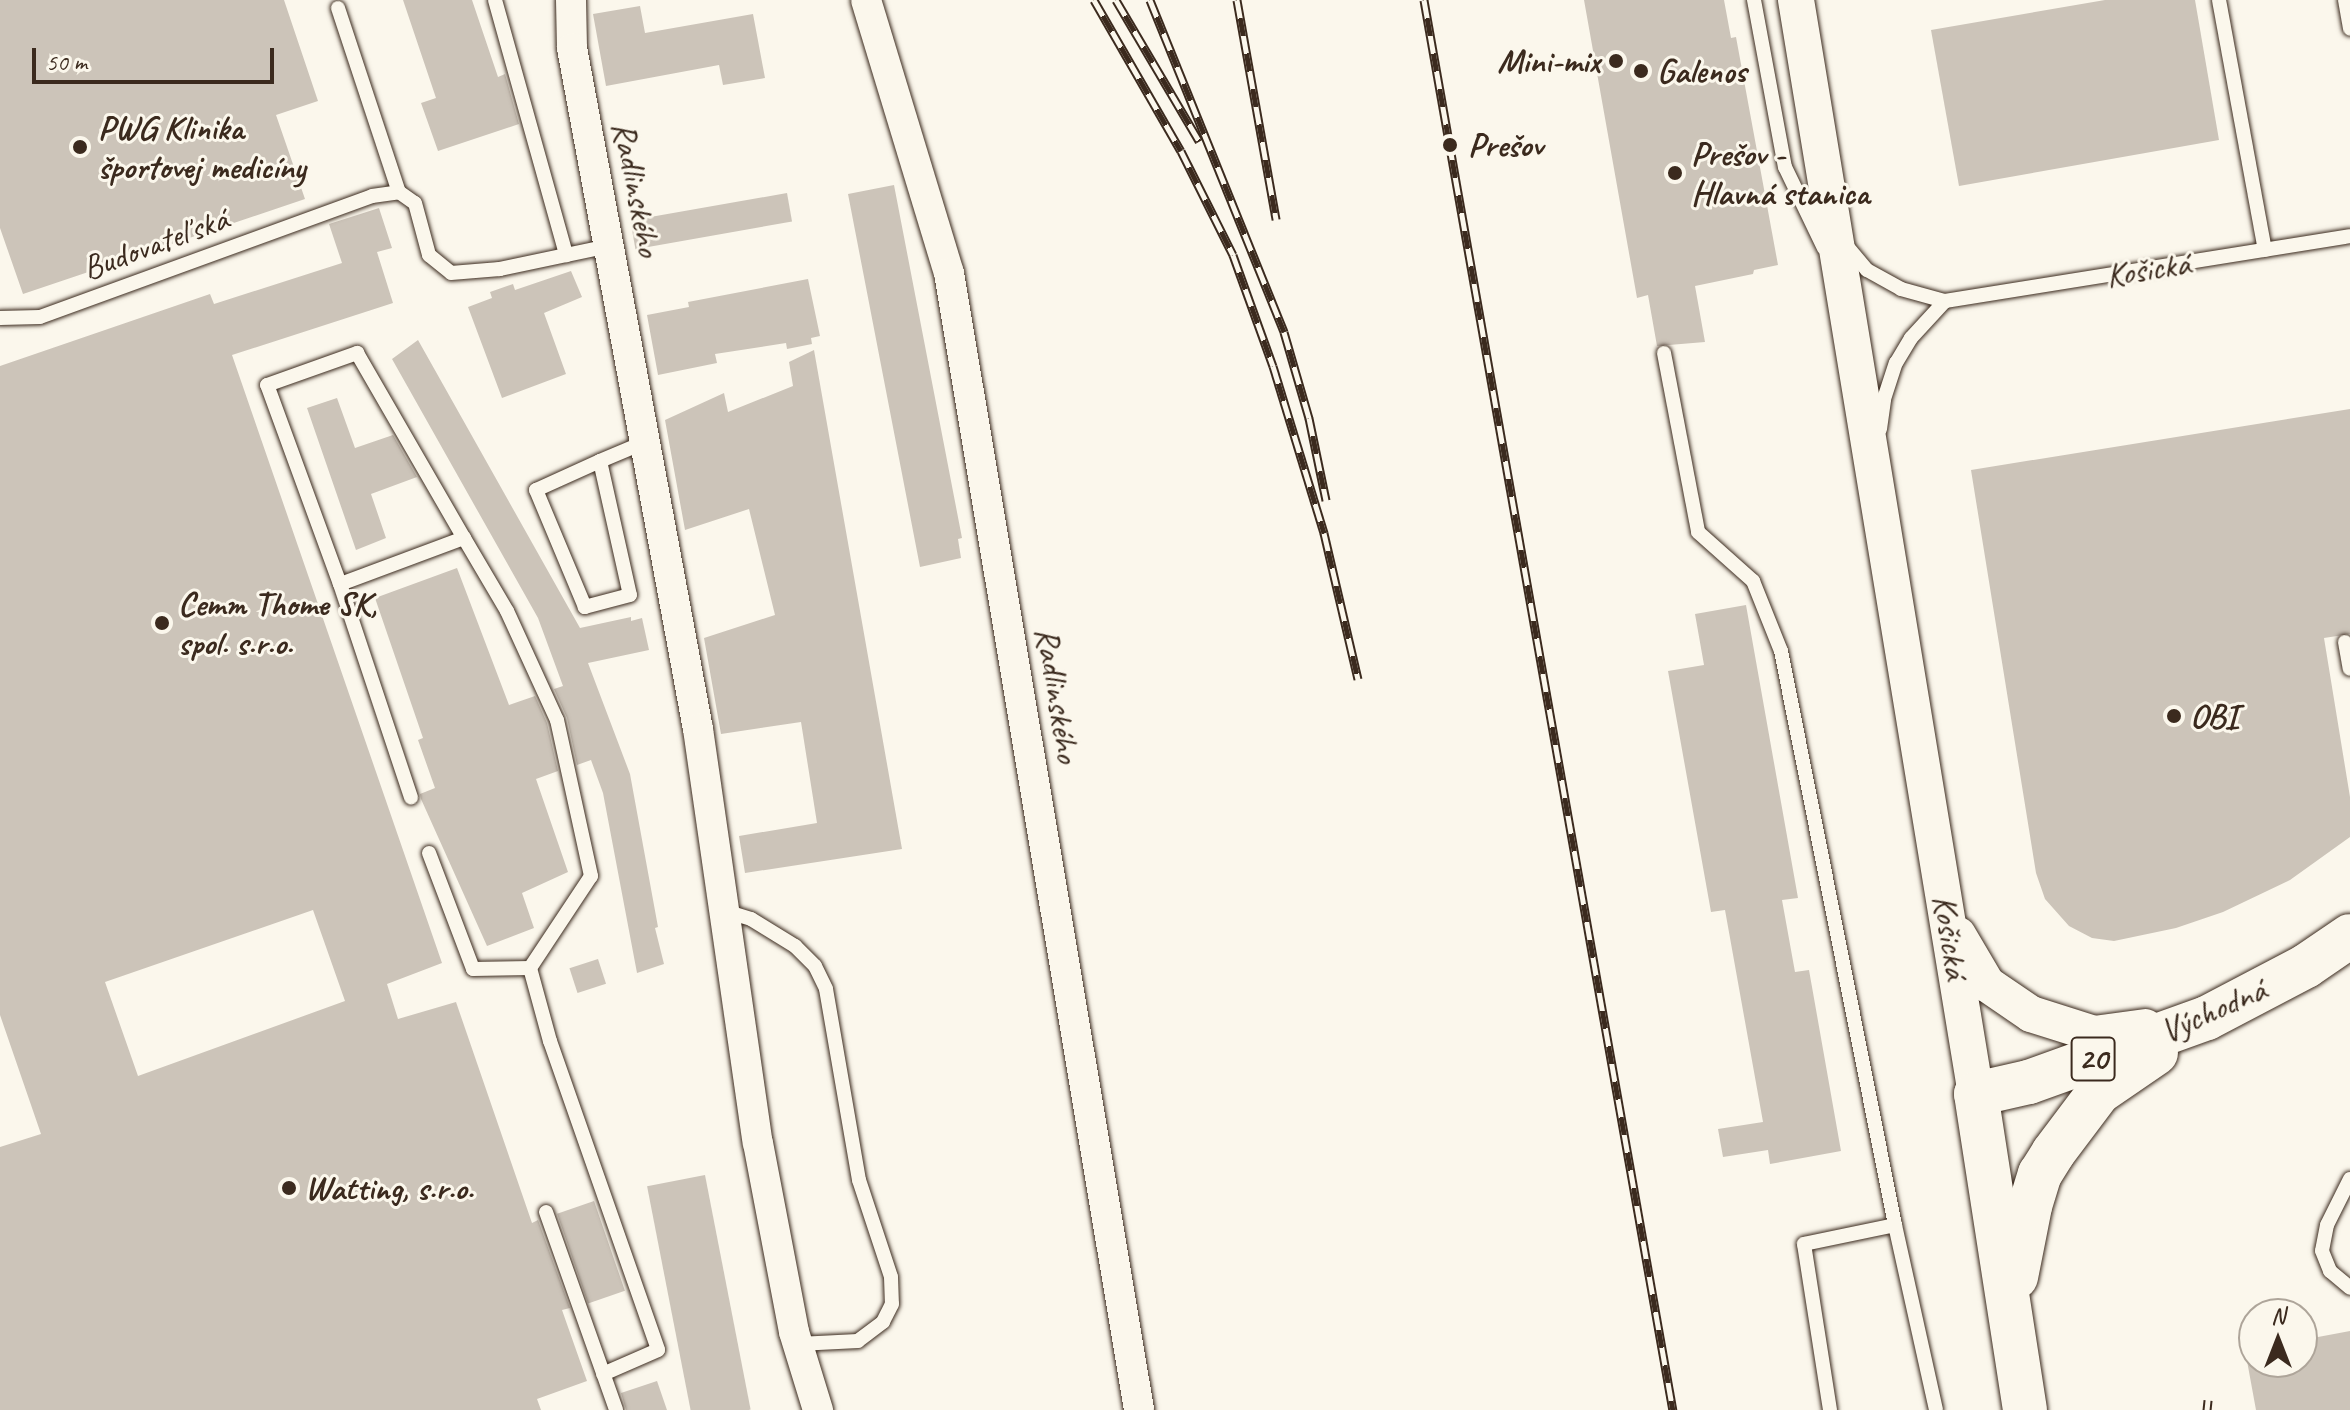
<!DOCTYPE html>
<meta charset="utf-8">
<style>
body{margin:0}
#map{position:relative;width:2350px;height:1410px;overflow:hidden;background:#fbf7ec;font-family:Caveat,sans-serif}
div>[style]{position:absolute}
.building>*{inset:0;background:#ccc4b9;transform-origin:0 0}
.roads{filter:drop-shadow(0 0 2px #3b2a1e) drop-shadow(0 0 2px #3b2a1e)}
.service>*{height:14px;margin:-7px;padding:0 7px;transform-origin:7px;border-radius:7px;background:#fbf7ec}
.minor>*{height:30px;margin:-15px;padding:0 15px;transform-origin:15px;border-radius:15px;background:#fbf7ec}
.tertiary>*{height:36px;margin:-18px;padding:0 18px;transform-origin:18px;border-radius:18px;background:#fbf7ec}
.primary>*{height:44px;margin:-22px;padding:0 22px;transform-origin:22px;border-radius:22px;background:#fbf7ec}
.rail>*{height:9px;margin-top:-4.5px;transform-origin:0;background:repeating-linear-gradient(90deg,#fbf7ec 0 18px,#3b2a1e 0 36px);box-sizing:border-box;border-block:2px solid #3b2a1e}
.dots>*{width:22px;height:22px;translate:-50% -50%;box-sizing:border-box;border:4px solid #fbf7ec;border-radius:50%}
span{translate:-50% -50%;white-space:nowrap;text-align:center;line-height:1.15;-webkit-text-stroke:6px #fbf7ec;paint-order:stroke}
.shield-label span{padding:2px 6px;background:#fbf7ec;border:2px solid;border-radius:6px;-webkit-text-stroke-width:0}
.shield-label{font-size:32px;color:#3b2a1e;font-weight:700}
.poi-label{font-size:34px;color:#3b2a1e;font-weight:700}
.right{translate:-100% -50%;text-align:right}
.left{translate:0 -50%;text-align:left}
.street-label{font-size:34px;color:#3b2a1e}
.north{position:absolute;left:2238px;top:1298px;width:80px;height:80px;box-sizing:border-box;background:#fbf7ec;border:2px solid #aea59a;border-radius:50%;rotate:0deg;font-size:22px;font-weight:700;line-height:32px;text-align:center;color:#3b2a1e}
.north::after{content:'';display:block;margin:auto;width:28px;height:36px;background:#3b2a1e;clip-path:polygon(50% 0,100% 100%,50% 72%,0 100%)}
.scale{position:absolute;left:32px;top:48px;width:242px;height:36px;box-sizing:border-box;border:4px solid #3b2a1e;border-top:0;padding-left:10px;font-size:24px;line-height:28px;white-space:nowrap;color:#3b2a1e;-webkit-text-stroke:6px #fbf7ec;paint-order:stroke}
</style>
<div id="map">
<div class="building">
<i style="clip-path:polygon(0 0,284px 0,318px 101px,276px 115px,305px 199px,23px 294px,0 228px)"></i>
<i style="clip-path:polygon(403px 0,472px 0,498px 77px,505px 74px,519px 124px,438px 151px,421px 103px,436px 98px)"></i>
<i style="clip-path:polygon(1584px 0,1724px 0,1731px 38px,1736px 37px,1778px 265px,1754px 270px,1753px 274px,1695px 286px,1705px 342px,1657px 346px,1648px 295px,1637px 298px)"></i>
<i style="clip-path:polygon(2105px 0,2195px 0,2219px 140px,1959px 186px,1931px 30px)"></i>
<i style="clip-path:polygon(640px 6px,645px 33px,753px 14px,765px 78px,723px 85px,719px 65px,606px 86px,593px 14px)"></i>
<i style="clip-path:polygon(894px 185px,962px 538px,958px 539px,961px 558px,920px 567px,848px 194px)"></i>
<i style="left:787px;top:193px;width:29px;height:159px;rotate:80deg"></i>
<i style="clip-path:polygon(evenodd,379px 208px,392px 248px,377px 252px,393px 303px,232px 355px,442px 963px,387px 984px,398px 1019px,456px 1002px,532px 1223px,538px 1220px,570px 1308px,562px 1310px,587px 1381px,537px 1399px,541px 1410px,0 1410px,0 1147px,41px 1134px,0 1015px,0 366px,210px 294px,214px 304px,342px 263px,329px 224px,379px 208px,313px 910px,345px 1001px,138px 1076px,105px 982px,313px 910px)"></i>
<i style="clip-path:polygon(571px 271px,582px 297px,544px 313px,566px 374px,502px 398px,468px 307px,492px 298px,490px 292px,513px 284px,515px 290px)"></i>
<i style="clip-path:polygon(808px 279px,820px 336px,811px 338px,812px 344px,787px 349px,786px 343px,715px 354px,717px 363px,658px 375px,647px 315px,689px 307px,688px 302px)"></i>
<i style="clip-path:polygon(418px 340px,580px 628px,631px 617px,631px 621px,642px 618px,649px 650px,588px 663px,630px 774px,658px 927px,655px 928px,664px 964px,637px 973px,603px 793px,591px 760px,577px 765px,567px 718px,554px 689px,563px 686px,538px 618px,392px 359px)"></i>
<i style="clip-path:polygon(814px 350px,902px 849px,745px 873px,739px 836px,817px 823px,801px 722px,721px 734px,704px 638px,775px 615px,749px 509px,685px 530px,665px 420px,724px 393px,728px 412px,793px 386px,789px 362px)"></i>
<i style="clip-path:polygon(337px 398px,355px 448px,393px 435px,417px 477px,371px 494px,386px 538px,356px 550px,307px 408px)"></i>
<i style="clip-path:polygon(2350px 409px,2350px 634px,2324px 638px,2350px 797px,2350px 837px,2290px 880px,2223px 912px,2176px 928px,2114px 941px,2092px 938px,2069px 926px,2045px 899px,2036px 873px,1971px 470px)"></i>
<i style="clip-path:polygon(457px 568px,509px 705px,535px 696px,547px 723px,558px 771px,536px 779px,568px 872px,522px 893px,534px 928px,487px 946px,421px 799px,420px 794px,435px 788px,418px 740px,423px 738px,375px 598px)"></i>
<i style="clip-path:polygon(1746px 605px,1798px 898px,1782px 900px,1795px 972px,1809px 970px,1841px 1151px,1770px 1164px,1768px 1150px,1723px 1157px,1718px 1129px,1763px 1122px,1725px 910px,1711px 912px,1668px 671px,1704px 665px,1695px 614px)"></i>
<i style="left:598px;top:959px;width:26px;height:30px;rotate:72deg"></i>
<i style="left:705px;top:1175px;width:239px;height:59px;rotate:79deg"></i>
<i style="left:594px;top:1201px;width:95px;height:39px;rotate:71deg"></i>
<i style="clip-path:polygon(2350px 1331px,2350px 1410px,2256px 1410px,2245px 1350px,2254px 1348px,2254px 1362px,2302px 1362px,2302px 1340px)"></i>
<i style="clip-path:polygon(657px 1381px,667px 1410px,626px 1410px,621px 1393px)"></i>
</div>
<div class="roads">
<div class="service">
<i style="left:495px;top:0;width:265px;rotate:74.4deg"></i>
<i style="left:1754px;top:0;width:170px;rotate:79.5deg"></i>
<i style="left:1785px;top:167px;width:90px;rotate:64.3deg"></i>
<i style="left:2219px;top:0;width:254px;rotate:79.6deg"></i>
<i style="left:2345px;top:0;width:29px;rotate:80deg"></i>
<i style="left:338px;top:8px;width:194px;rotate:71.7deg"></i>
<i style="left:1845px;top:244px;width:34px;rotate:50deg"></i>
<i style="left:1867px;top:270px;width:39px;rotate:29deg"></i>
<i style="left:1901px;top:289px;width:46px;rotate:15.3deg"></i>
<i style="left:1945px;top:301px;width:410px;rotate:-9.1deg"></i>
<i style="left:0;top:318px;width:40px;rotate:-1.4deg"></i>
<i style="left:40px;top:317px;width:353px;rotate:-20deg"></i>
<i style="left:372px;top:196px;width:27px;rotate:-8deg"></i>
<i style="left:399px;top:192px;width:19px;rotate:35deg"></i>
<i style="left:415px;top:203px;width:54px;rotate:74.9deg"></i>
<i style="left:429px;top:255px;width:28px;rotate:39deg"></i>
<i style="left:451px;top:273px;width:49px;rotate:-4.7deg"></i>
<i style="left:500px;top:269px;width:111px;rotate:-11.9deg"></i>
<i style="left:1664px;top:353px;width:182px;rotate:79.2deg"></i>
<i style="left:1698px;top:532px;width:74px;rotate:41.7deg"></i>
<i style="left:1753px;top:581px;width:75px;rotate:68.2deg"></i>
<i style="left:1781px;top:651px;width:585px;rotate:78.77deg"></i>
<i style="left:1895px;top:1225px;width:189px;rotate:77.5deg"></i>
<i style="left:1880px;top:429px;width:30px;rotate:-82deg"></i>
<i style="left:1884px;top:399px;width:38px;rotate:-72deg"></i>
<i style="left:1896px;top:363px;width:29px;rotate:-59deg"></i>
<i style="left:1911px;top:338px;width:50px;rotate:-47.4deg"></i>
<i style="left:600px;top:461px;width:137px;rotate:77.4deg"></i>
<i style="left:630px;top:595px;width:47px;rotate:165.1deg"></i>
<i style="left:585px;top:607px;width:127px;rotate:-112.7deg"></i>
<i style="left:536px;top:490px;width:70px;rotate:-24.4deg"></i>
<i style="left:600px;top:461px;width:49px;rotate:-22.9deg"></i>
<i style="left:464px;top:538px;width:132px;rotate:159.6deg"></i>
<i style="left:340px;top:584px;width:212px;rotate:-110.1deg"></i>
<i style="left:267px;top:385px;width:96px;rotate:-19.6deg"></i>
<i style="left:357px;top:353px;width:214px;rotate:60deg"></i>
<i style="left:464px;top:538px;width:85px;rotate:59.5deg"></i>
<i style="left:507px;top:611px;width:120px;rotate:65.4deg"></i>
<i style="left:557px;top:720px;width:160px;rotate:77.7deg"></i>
<i style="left:591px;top:876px;width:110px;rotate:123.5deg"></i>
<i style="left:530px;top:968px;width:76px;rotate:74.7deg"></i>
<i style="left:550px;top:1041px;width:327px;rotate:70.7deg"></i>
<i style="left:658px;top:1350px;width:60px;rotate:156.4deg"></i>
<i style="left:340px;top:584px;width:225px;rotate:71.6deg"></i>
<i style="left:2345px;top:642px;width:27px;rotate:80deg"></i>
<i style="left:429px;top:853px;width:124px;rotate:69.2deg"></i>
<i style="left:473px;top:969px;width:57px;rotate:-1deg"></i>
<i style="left:725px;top:911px;width:27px;rotate:17deg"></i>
<i style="left:751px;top:919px;width:52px;rotate:31.5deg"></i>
<i style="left:795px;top:946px;width:28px;rotate:45deg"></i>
<i style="left:815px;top:966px;width:25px;rotate:64deg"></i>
<i style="left:826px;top:989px;width:194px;rotate:80.2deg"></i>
<i style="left:859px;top:1180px;width:102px;rotate:71.7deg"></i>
<i style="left:891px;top:1277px;width:27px;rotate:88deg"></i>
<i style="left:892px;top:1304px;width:20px;rotate:117deg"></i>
<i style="left:883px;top:1322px;width:31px;rotate:143deg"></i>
<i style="left:858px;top:1341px;width:60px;rotate:177.1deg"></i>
<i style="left:2350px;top:1179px;width:51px;rotate:116.6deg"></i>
<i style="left:2327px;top:1225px;width:26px;rotate:101deg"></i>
<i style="left:2322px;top:1251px;width:22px;rotate:68deg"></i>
<i style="left:2330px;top:1271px;width:26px;rotate:40deg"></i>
<i style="left:546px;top:1212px;width:210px;rotate:70.5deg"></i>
<i style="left:1830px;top:1410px;width:168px;rotate:-98.9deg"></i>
<i style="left:1804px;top:1244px;width:93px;rotate:-11.8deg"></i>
</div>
<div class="minor">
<i style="left:571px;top:0;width:48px;rotate:88.8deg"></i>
<i style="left:572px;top:48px;width:693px;rotate:79.52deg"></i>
<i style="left:698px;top:729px;width:418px;rotate:81.8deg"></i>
<i style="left:758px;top:1143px;width:192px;rotate:79.2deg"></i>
<i style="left:794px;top:1332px;width:82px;rotate:72.9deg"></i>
<i style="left:866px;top:0;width:285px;rotate:73.1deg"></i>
<i style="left:949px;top:273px;width:1153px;rotate:80.51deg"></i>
</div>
<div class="tertiary">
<i style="left:1796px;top:0;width:1109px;rotate:80.66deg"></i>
<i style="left:1958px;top:935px;width:57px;rotate:59.4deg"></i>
<i style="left:1987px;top:984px;width:53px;rotate:34.3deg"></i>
<i style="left:2031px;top:1014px;width:66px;rotate:17.6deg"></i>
<i style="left:2094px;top:1034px;width:52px;rotate:-7.7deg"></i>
</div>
<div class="primary">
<i style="left:2016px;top:1277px;width:72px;rotate:-78.8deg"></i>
<i style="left:2030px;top:1206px;width:34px;rotate:-73deg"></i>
<i style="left:2040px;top:1174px;width:25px;rotate:-58deg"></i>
<i style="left:2053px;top:1153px;width:76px;rotate:-53deg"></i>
<i style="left:2099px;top:1092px;width:69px;rotate:-34.4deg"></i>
<i style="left:2025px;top:1410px;width:320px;rotate:-98.8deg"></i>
<i style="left:1976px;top:1094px;width:54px;rotate:-12.8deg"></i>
<i style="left:2029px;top:1082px;width:189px;rotate:-19.8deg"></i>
<i style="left:2207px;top:1018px;width:112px;rotate:-27.7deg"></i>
<i style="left:2306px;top:966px;width:53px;rotate:-34.3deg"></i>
</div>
</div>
<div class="rail">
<i style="left:1094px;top:0;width:174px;rotate:60.1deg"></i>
<i style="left:1181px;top:151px;width:116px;rotate:63.4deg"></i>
<i style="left:1233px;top:255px;width:118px;rotate:70.2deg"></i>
<i style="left:1273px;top:366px;width:175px;rotate:73deg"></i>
<i style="left:1324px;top:533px;width:150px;rotate:76.9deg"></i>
<i style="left:1116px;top:0;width:164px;rotate:59.5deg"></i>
<i style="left:1150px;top:0;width:358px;rotate:68deg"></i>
<i style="left:1284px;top:332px;width:90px;rotate:73.8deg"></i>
<i style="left:1309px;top:418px;width:84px;rotate:78.3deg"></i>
<i style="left:1237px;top:0;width:223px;rotate:79.9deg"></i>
<i style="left:1424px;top:0;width:1432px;rotate:79.99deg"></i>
<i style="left:2207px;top:1410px;width:10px;rotate:-84deg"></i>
</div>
<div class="dots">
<i style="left:1616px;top:61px;background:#3b2a1e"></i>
<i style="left:1641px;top:71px;background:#3b2a1e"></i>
<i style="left:1450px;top:145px;background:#3b2a1e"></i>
<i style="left:80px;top:147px;background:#3b2a1e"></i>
<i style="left:1675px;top:173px;background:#3b2a1e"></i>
<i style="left:162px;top:623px;background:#3b2a1e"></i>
<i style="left:2174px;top:716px;background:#3b2a1e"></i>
<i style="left:289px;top:1188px;background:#3b2a1e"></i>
</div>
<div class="shield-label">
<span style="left:2093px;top:1059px">20</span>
</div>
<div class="poi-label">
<span class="right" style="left:1600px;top:61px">Mini-mix</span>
<span class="left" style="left:1657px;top:71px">Galenos</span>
<span class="left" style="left:98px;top:147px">PWG Klinika<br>športovej medicíny</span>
<span class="left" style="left:1468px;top:145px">Prešov</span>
<span class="left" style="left:1691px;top:173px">Prešov -<br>Hlavná stanica</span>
<span class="left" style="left:178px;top:623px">Cemm Thome SK,<br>spol. s.r.o.</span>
<span class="left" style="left:2190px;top:716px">OBI</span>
<span class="left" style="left:305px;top:1188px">Watting, s.r.o.</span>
</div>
<div class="street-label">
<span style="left:637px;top:189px;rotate:79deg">Radlinského</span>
<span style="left:155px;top:243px;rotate:-20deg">Budovateľská</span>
<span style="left:2148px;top:269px;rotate:-9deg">Košická</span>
<span style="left:1058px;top:695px;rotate:81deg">Radlinského</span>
<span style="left:1951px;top:937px;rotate:81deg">Košická</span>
<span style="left:2213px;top:1010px;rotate:-24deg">Východná</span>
</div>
<div class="north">N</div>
<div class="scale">50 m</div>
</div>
